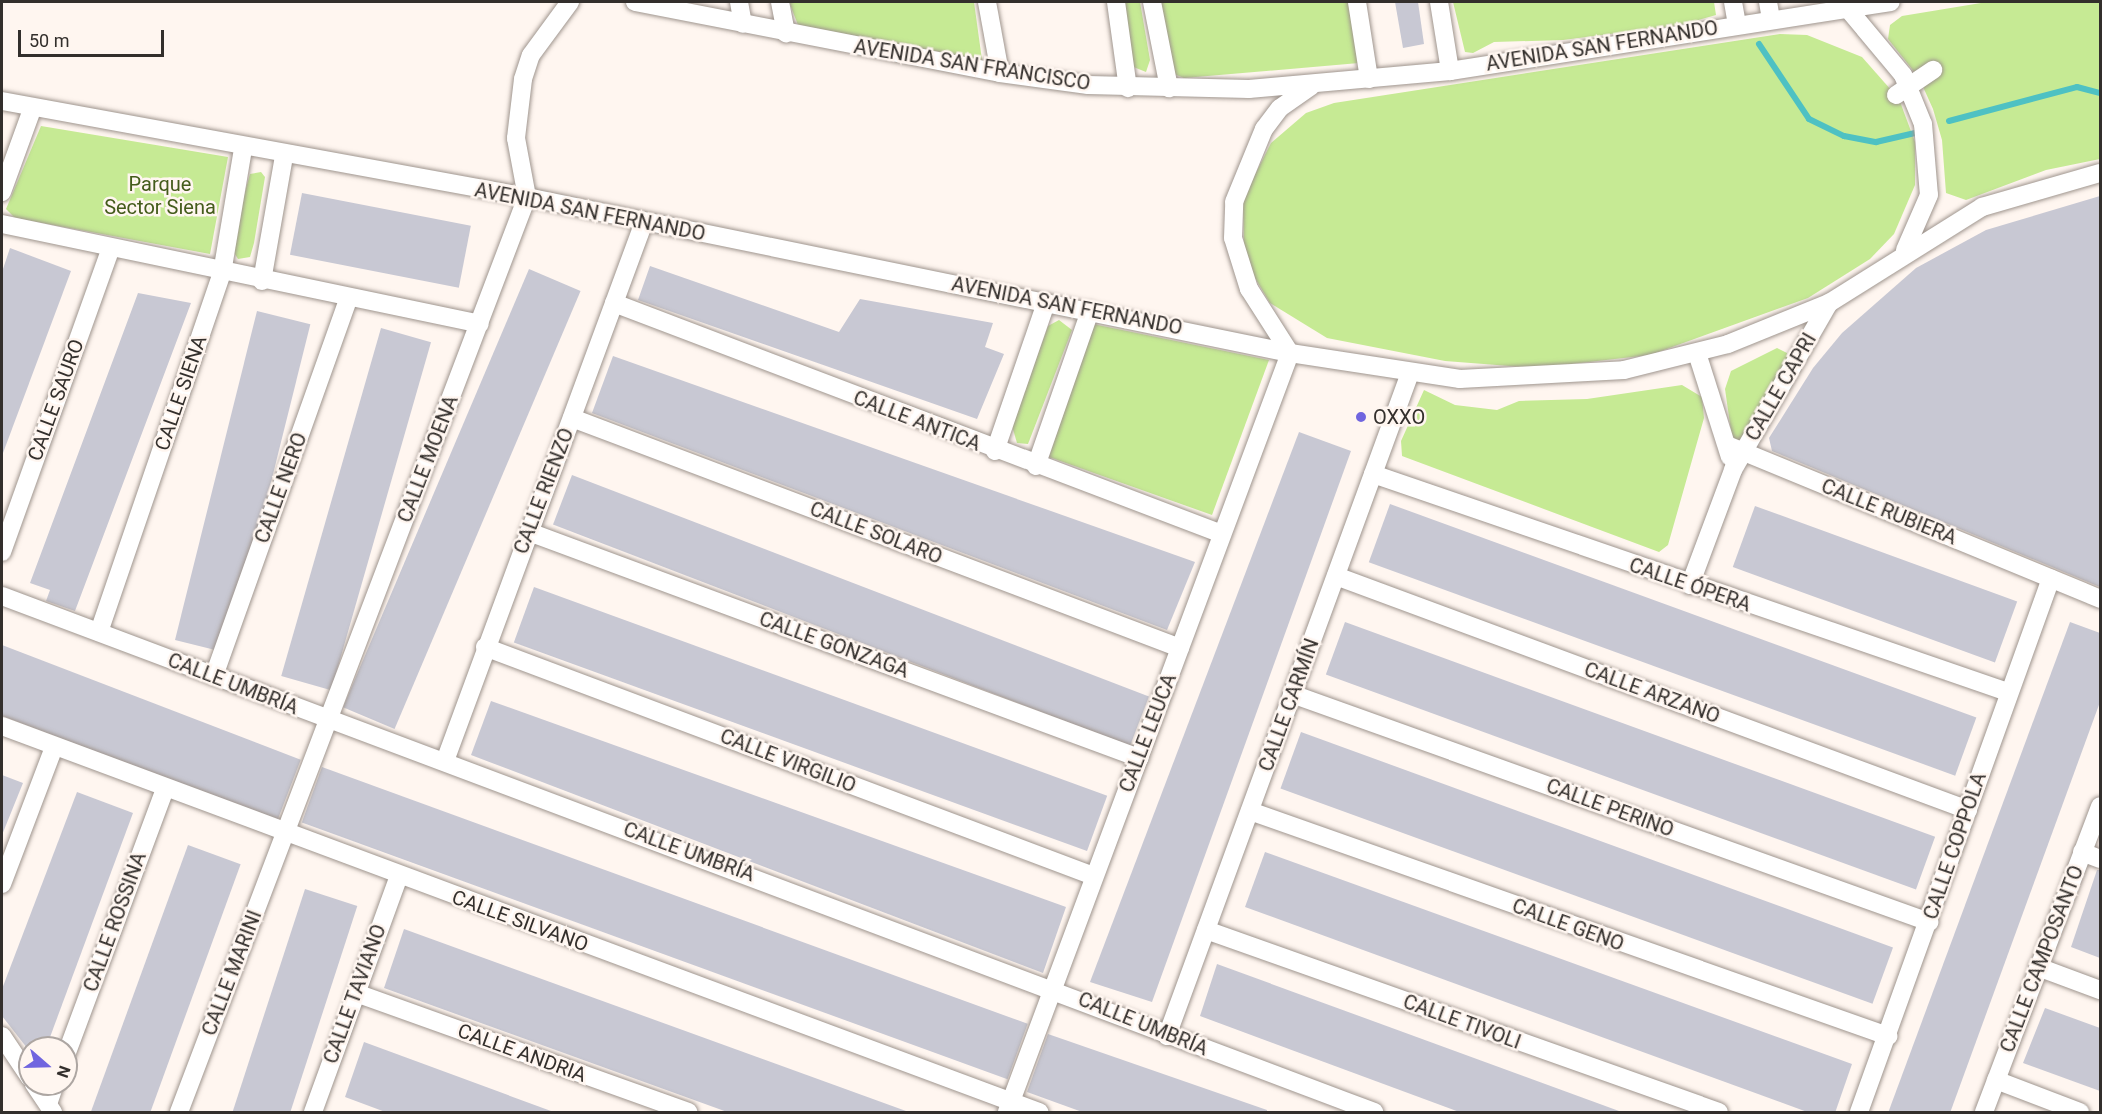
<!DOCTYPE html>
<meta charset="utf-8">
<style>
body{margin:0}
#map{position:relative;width:2102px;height:1114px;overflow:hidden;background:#fff6f0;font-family:Roboto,sans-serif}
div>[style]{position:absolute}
.green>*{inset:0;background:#c6ea94}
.stream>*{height:6px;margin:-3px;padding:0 3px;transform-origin:3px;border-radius:3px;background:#4ec1c3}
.building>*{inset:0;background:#c8c8d3;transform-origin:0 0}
.roads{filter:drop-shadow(0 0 2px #9f958e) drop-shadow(0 0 2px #9f958e)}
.minor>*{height:18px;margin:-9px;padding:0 9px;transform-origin:9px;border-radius:9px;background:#fff}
.dots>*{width:16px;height:16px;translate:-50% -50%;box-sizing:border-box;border:3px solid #fff6f0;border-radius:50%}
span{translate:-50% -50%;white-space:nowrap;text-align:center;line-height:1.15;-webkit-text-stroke:5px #fff6f0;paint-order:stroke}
.street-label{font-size:20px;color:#332f2c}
.park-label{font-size:20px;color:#445c1b}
.poi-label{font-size:20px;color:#332f2c}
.left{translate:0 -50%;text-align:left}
.frame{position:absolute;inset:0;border:3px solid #332f2c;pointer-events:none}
.north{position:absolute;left:18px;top:1036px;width:60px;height:60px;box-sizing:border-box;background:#fff6f0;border:2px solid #ada6a2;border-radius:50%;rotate:110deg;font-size:16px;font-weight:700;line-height:24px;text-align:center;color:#332f2c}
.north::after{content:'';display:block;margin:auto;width:21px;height:27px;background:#7065df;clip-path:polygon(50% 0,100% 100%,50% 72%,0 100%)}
.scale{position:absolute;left:18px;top:30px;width:146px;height:27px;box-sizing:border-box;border:3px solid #332f2c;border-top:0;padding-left:8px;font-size:18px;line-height:21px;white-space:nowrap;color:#332f2c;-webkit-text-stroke:4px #fff6f0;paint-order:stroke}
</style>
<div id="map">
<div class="green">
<i style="clip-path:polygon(789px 2px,974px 2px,982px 60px,798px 25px)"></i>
<i style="clip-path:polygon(1123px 2px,1140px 2px,1150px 60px,1146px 72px,1131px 66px)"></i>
<i style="clip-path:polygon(1159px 2px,1348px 2px,1359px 63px,1184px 78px,1174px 74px)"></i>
<i style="clip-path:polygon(1453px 2px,1714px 2px,1716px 15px,1681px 25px,1563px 40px,1494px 42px,1473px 53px,1465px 52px)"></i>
<i style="clip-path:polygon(1987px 2px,2100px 2px,2100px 159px,2046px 170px,1966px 200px,1946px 193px,1942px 140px,1933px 109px,1919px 78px,1888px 39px,1890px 25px,1902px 16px)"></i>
<i style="clip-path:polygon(1780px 34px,1807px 35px,1862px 57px,1899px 99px,1915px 142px,1915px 185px,1894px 234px,1870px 259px,1808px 298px,1650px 355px,1536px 368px,1445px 361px,1327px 338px,1270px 303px,1255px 278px,1244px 248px,1243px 198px,1271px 143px,1306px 113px,1334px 103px)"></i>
<i style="clip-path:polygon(41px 126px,228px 157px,210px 254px,15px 218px,6px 209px)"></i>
<i style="clip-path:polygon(261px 172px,265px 177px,254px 243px,250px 257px,238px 259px,233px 251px,239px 213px,250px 174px)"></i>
<i style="clip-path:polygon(1059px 320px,1072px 330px,1028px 444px,1017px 443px,1012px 426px,1048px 326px)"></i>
<i style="clip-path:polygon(1093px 324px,1269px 360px,1212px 515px,1049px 457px)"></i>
<i style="clip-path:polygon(1777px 348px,1787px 353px,1789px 363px,1744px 442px,1732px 438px,1725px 389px,1731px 371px)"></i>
<i style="clip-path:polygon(1682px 385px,1702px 397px,1704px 418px,1668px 545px,1659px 552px,1402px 456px,1401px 441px,1424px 390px,1455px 405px,1497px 410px,1519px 401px,1587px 399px)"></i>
</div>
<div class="stream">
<i style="left:1759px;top:44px;width:90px;rotate:56.3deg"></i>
<i style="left:1809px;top:119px;width:39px;rotate:26deg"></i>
<i style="left:1844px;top:136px;width:33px;rotate:11deg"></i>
<i style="left:1876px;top:142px;width:40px;rotate:-13deg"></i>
<i style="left:1949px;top:121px;width:132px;rotate:-14.9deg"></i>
<i style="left:2077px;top:87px;width:24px;rotate:15deg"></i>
</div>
<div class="building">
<i style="clip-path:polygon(1395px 2px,1418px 2px,1424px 44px,1403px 48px)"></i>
<i style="left:302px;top:193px;width:172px;height:63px;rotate:11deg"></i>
<i style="clip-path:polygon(2100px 196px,2100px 587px,1772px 451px,1769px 438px,1813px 368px,1842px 333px,1916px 268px,1986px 230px)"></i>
<i style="clip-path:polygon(10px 248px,71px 271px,3px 453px,2px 272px)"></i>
<i style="clip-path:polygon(650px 266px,839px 332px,860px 299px,993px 323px,985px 347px,1004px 354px,977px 419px,638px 300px)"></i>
<i style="left:529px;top:269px;width:56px;height:476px;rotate:23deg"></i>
<i style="clip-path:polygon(138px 293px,191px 303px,75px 611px,46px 601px,50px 590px,30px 583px)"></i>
<i style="left:257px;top:311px;width:55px;height:339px;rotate:14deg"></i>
<i style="left:381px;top:328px;width:52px;height:362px;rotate:16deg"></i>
<i style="clip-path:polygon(613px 356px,1195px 562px,1167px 630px,592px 413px)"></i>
<i style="clip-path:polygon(1299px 432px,1351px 451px,1152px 1002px,1090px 982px)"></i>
<i style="left:572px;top:475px;width:618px;height:53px;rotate:21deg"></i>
<i style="left:1390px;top:504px;width:624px;height:62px;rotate:20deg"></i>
<i style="left:1755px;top:506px;width:279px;height:65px;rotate:20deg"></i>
<i style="left:534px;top:587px;width:610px;height:59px;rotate:20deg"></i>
<i style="left:1345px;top:622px;width:628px;height:56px;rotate:20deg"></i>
<i style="clip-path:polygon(2070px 622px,2100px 633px,2100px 702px,1950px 1113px,1888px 1113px)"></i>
<i style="left:2px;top:645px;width:320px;height:66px;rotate:21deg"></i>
<i style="clip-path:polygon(491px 701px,1066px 907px,1043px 973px,471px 755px)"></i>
<i style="left:1301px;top:732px;width:630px;height:60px;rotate:20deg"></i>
<i style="left:322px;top:767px;width:751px;height:59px;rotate:20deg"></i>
<i style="clip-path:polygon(2px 775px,23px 783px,2px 835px)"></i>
<i style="clip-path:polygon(77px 792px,133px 813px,46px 1048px,27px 1048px,2px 1016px,2px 989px)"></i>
<i style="left:188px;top:845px;width:56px;height:286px;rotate:20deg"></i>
<i style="clip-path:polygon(1265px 852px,1852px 1064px,1835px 1113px,1810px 1113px,1245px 907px)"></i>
<i style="clip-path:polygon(2097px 870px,2100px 870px,2100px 958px,2071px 947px)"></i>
<i style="left:305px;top:889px;width:55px;height:239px;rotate:18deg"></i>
<i style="clip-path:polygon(404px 929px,906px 1111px,905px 1113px,730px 1113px,384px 988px)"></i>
<i style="clip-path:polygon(1217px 964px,1619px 1111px,1619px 1113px,1462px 1113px,1200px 1016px)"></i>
<i style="clip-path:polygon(2045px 1008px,2100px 1028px,2100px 1091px,2023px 1063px)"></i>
<i style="clip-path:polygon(1048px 1034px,1267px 1110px,1267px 1113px,1085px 1113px,1027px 1092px)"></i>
<i style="clip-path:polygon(364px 1042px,551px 1111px,550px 1113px,388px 1113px,345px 1097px)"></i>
</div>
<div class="roads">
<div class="minor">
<i style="left:635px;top:2px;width:372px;rotate:11deg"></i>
<i style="left:1000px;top:73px;width:89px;rotate:7.8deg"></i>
<i style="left:1088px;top:85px;width:161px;rotate:1.4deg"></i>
<i style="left:1249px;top:89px;width:202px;rotate:-5.1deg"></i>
<i style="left:1450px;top:71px;width:446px;rotate:-8.9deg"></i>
<i style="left:739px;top:2px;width:22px;rotate:80deg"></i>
<i style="left:780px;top:2px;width:32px;rotate:79deg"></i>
<i style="left:987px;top:2px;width:72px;rotate:79.6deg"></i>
<i style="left:1116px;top:2px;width:87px;rotate:82.1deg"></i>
<i style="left:1152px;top:2px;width:88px;rotate:78.8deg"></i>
<i style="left:1357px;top:2px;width:78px;rotate:81.1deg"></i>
<i style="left:1439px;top:2px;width:70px;rotate:80.9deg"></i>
<i style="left:1733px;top:2px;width:22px;rotate:80deg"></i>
<i style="left:1768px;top:2px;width:17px;rotate:80deg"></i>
<i style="left:1848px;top:9px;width:86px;rotate:50.2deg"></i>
<i style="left:1903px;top:75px;width:53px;rotate:67.8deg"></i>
<i style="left:1923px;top:124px;width:71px;rotate:85.2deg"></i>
<i style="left:1929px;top:195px;width:60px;rotate:113.6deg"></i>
<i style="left:1896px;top:95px;width:45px;rotate:-34deg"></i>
<i style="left:2px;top:101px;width:534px;rotate:10.36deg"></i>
<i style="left:527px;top:197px;width:779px;rotate:11.56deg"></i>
<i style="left:1290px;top:353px;width:172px;rotate:8.7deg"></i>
<i style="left:1460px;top:379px;width:164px;rotate:-3.1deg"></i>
<i style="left:1624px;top:370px;width:107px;rotate:-14deg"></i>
<i style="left:1728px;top:344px;width:109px;rotate:-22.1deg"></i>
<i style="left:1829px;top:303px;width:181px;rotate:-32.1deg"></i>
<i style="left:1982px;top:207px;width:123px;rotate:-16.1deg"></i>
<i style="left:2px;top:192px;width:90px;rotate:-70deg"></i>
<i style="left:2px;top:224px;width:488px;rotate:11.8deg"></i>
<i style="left:262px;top:281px;width:127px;rotate:-80deg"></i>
<i style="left:614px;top:303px;width:650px;rotate:20.8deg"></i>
<i style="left:1697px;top:353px;width:109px;rotate:72.4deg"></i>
<i style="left:572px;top:418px;width:650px;rotate:20.72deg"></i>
<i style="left:1727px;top:445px;width:404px;rotate:22.4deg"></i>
<i style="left:995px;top:451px;width:157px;rotate:-71deg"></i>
<i style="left:1036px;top:466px;width:164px;rotate:-70.8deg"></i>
<i style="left:1373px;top:474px;width:671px;rotate:18.95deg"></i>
<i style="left:529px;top:532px;width:651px;rotate:20.33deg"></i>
<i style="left:2px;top:552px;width:323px;rotate:-70.3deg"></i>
<i style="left:1336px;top:576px;width:674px;rotate:20.32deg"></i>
<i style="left:1690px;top:585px;width:123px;rotate:-69.5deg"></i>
<i style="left:1733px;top:470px;width:193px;rotate:-60.1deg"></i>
<i style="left:2px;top:596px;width:1466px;rotate:20.61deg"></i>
<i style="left:99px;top:632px;width:379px;rotate:-71.1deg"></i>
<i style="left:222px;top:273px;width:126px;rotate:-80.4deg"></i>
<i style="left:485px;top:647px;width:647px;rotate:20.62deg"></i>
<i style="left:214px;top:676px;width:400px;rotate:-70.4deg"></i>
<i style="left:1292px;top:694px;width:677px;rotate:19.69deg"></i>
<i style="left:2px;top:726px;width:1107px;rotate:20.42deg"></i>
<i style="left:445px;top:761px;width:575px;rotate:-69.74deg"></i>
<i style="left:1250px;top:811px;width:677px;rotate:19.43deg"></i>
<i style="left:2082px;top:852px;width:19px;rotate:21deg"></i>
<i style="left:2px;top:884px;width:147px;rotate:-69.2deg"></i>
<i style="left:1206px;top:930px;width:544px;rotate:19.53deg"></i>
<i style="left:2038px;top:967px;width:66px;rotate:20.4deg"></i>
<i style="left:356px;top:993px;width:353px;rotate:19.7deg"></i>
<i style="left:2px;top:1036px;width:50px;rotate:56.3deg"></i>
<i style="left:1167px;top:1036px;width:706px;rotate:-69.87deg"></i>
<i style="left:66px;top:1055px;width:284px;rotate:-69.6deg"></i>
<i style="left:1996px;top:1080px;width:90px;rotate:20.9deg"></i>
<i style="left:34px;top:1084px;width:34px;rotate:56deg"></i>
<i style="left:48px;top:1104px;width:21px;rotate:-71deg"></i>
<i style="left:179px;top:1112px;width:979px;rotate:-69.18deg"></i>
<i style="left:527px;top:197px;width:60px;rotate:-100.6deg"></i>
<i style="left:516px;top:138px;width:59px;rotate:-83.2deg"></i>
<i style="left:523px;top:79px;width:25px;rotate:-72deg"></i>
<i style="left:531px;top:55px;width:66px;rotate:-53.7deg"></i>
<i style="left:313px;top:1112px;width:251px;rotate:-70deg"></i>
<i style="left:1007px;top:1112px;width:810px;rotate:-69.55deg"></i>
<i style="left:1290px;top:353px;width:76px;rotate:-122.6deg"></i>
<i style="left:1249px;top:289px;width:53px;rotate:-107.4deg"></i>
<i style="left:1233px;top:238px;width:36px;rotate:-88deg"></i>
<i style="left:1234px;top:202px;width:79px;rotate:-67.7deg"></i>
<i style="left:1264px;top:129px;width:26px;rotate:-53deg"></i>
<i style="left:1280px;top:108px;width:38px;rotate:-35deg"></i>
<i style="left:1859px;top:1112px;width:567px;rotate:-70.22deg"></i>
<i style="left:1984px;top:1112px;width:327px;rotate:-69.2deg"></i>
</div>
</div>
<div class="dots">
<i style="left:1361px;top:417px;background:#7065df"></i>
</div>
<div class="street-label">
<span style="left:1602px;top:46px;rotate:-9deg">AVENIDA SAN FERNANDO</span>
<span style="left:972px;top:65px;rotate:9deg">AVENIDA SAN FRANCISCO</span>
<span style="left:590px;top:212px;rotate:11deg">AVENIDA SAN FERNANDO</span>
<span style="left:1067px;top:306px;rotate:11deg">AVENIDA SAN FERNANDO</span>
<span style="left:1781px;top:387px;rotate:-60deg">CALLE CAPRI</span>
<span style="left:181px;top:393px;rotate:-71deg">CALLE SIENA</span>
<span style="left:56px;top:400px;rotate:-70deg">CALLE SAURO</span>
<span style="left:917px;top:421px;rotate:21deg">CALLE ANTICA</span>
<span style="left:428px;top:459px;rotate:-69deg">CALLE MOENA</span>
<span style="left:281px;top:488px;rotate:-70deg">CALLE NERO</span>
<span style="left:544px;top:491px;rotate:-69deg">CALLE RIENZO</span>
<span style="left:1889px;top:512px;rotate:22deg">CALLE RUBIERA</span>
<span style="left:876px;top:533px;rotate:21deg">CALLE SOLARO</span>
<span style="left:1690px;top:585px;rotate:19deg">CALLE ÓPERA</span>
<span style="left:834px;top:645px;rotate:20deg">CALLE GONZAGA</span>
<span style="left:233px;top:684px;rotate:21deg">CALLE UMBRÍA</span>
<span style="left:1652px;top:693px;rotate:20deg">CALLE ARZANO</span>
<span style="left:1289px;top:705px;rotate:-70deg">CALLE CARMÍN</span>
<span style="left:1148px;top:733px;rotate:-69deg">CALLE LEUCA</span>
<span style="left:788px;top:761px;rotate:21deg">CALLE VIRGILIO</span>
<span style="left:1610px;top:808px;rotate:20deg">CALLE PERINO</span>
<span style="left:1955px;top:846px;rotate:-71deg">CALLE COPPOLA</span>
<span style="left:689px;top:852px;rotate:20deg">CALLE UMBRÍA</span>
<span style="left:520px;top:921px;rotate:20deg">CALLE SILVANO</span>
<span style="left:115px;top:922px;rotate:-70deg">CALLE ROSSINA</span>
<span style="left:1568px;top:925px;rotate:20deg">CALLE GENO</span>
<span style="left:2042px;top:959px;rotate:-69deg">CALLE CAMPOSANTO</span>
<span style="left:232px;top:973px;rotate:-69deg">CALLE MARINI</span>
<span style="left:355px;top:994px;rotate:-70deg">CALLE TAVIANO</span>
<span style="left:1462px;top:1022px;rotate:20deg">CALLE TIVOLI</span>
<span style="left:1143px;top:1024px;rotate:22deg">CALLE UMBRÍA</span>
<span style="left:522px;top:1053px;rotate:20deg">CALLE ANDRIA</span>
</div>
<div class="park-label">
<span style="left:160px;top:196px">Parque<br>Sector Siena</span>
</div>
<div class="poi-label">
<span class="left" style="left:1373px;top:417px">OXXO</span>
</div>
<div class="frame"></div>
<div class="north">N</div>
<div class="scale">50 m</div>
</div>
